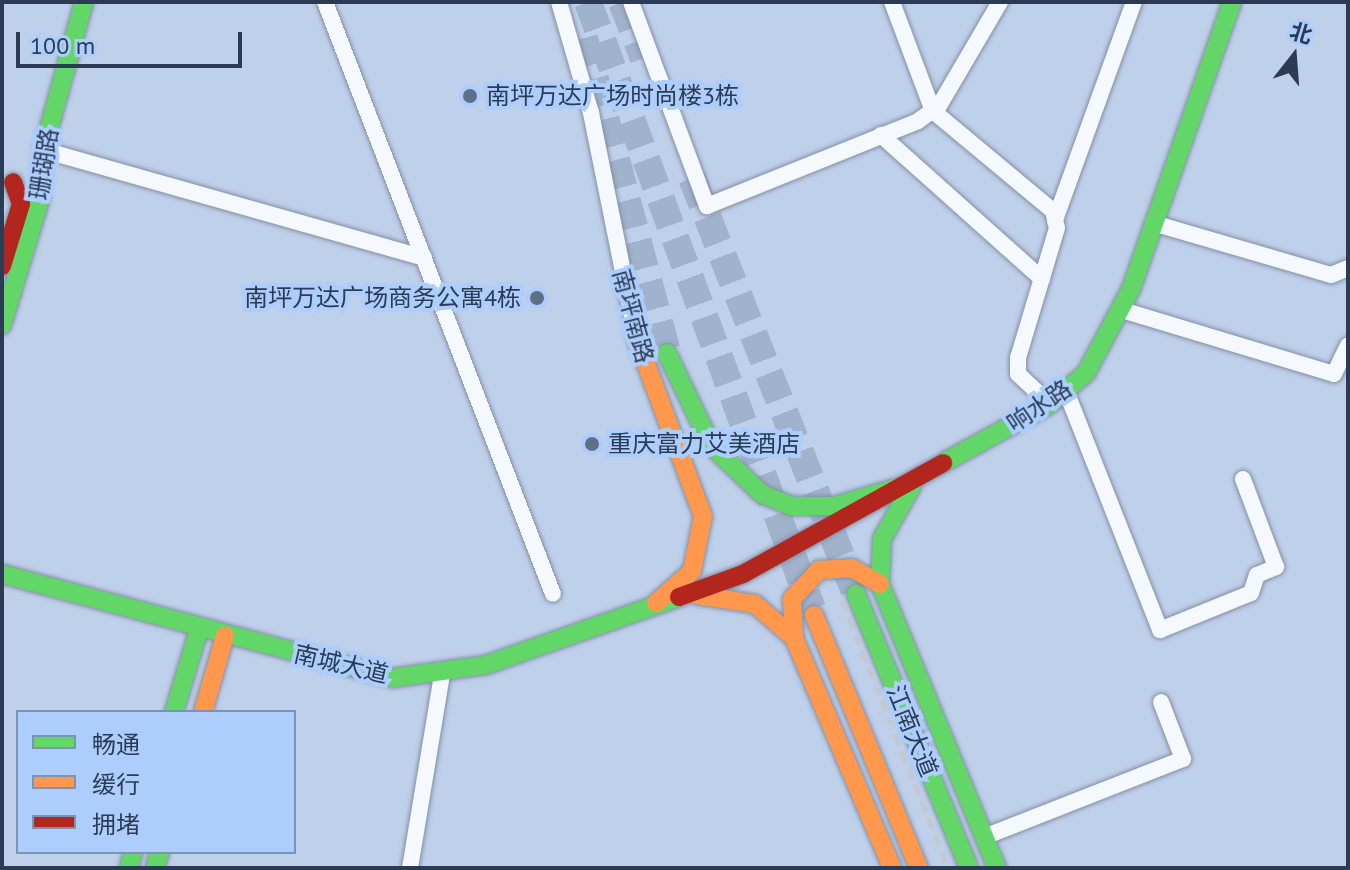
<!DOCTYPE html>
<meta charset="utf-8">
<style>
body{margin:0}
#map{position:relative;width:1350px;height:870px;overflow:hidden;background:#bfd0eb;font-family:"PT Sans","Noto Sans SC",sans-serif}
div>[style]{position:absolute}
.highway-tunnel>*{height:28px;margin-top:-14px;transform-origin:0;background:repeating-linear-gradient(90deg,#a1b2cd 0 28px,transparent 0 42px)}
.roads{filter:drop-shadow(0 0 2px #8290a6) drop-shadow(0 0 2px #8290a6)}
.street>*{height:16px;margin:-8px;padding:0 8px;transform-origin:8px;border-radius:8px;background:#f5f8fc}
.fast>*{height:18px;margin:-9px;padding:0 9px;transform-origin:9px;border-radius:9px;background:#63d668}
.slow>*{height:18px;margin:-9px;padding:0 9px;transform-origin:9px;border-radius:9px;background:#ff974d}
.jam>*{height:18px;margin:-9px;padding:0 9px;transform-origin:9px;border-radius:9px;background:#b3261e}
.rail>*{height:5px;margin-top:-2.5px;transform-origin:0;background:repeating-linear-gradient(90deg,#c3c8d1 0 12px,transparent 0 18px)}
.dots>*{width:22px;height:22px;translate:-50% -50%;box-sizing:border-box;border:4px solid #adcdfd;border-radius:50%}
span{translate:-50% -50%;white-space:nowrap;text-align:center;line-height:1.15;-webkit-text-stroke:8px #adcdfd;paint-order:stroke}
.poi-label{font-size:24px;color:#2b3b53}
.left{translate:0 -50%;text-align:left}
.right{translate:-100% -50%;text-align:right}
.street-label{font-size:24px;color:#2b3b53}
.frame{position:absolute;inset:0;border:4px solid #2b3b53;pointer-events:none}
.legend{position:absolute;left:16px;top:710px;width:280px;height:144px;box-sizing:border-box;background:#adcdfd;border:2px solid #7993b9;margin:0;padding:10px 14px;list-style:none;font-size:24px;color:#2b3b53}
.legend li{display:flex;align-items:center;gap:16px;height:40px}
.legend b{width:40px;border:2px solid #7993b9}
.north{position:absolute;left:1254px;top:16px;width:80px;height:80px;-webkit-text-stroke:6px #adcdfd;paint-order:stroke;rotate:17deg;font-size:22px;font-weight:700;line-height:32px;text-align:center;color:#2b3b53}
.north::after{content:'';display:block;margin:auto;width:28px;height:36px;background:#2b3b53;clip-path:polygon(50% 0,100% 100%,50% 72%,0 100%)}
.scale{position:absolute;left:16px;top:32px;width:226px;height:36px;box-sizing:border-box;border:4px solid #2b3b53;border-top:0;padding-left:10px;font-size:24px;line-height:28px;white-space:nowrap;color:#2b3b53;-webkit-text-stroke:6px #adcdfd;paint-order:stroke}
</style>
<div id="map">
<div class="highway-tunnel">
<i style="left:588px;top:2px;width:647px;rotate:69.74deg"></i>
<i style="left:622px;top:2px;width:60px;rotate:68.6deg"></i>
<i style="left:584px;top:38px;width:326px;rotate:75.2deg"></i>
<i style="left:692px;top:178px;width:443px;rotate:68.5deg"></i>
</div>
<div class="roads">
<div class="street">
<i style="left:325px;top:2px;width:634px;rotate:68.94deg"></i>
<i style="left:559px;top:2px;width:116px;rotate:73.9deg"></i>
<i style="left:591px;top:113px;width:228px;rotate:78.6deg"></i>
<i style="left:631px;top:2px;width:218px;rotate:69.6deg"></i>
<i style="left:707px;top:206px;width:227px;rotate:-21.9deg"></i>
<i style="left:918px;top:121px;width:26px;rotate:-36deg"></i>
<i style="left:939px;top:106px;width:121px;rotate:-59.6deg"></i>
<i style="left:892px;top:2px;width:116px;rotate:69.4deg"></i>
<i style="left:933px;top:111px;width:156px;rotate:39.8deg"></i>
<i style="left:1053px;top:211px;width:17px;rotate:77deg"></i>
<i style="left:1057px;top:228px;width:136px;rotate:106.7deg"></i>
<i style="left:1018px;top:358px;width:16px;rotate:90deg"></i>
<i style="left:1018px;top:374px;width:44px;rotate:43.2deg"></i>
<i style="left:881px;top:135px;width:216px;rotate:41.8deg"></i>
<i style="left:43px;top:150px;width:396px;rotate:15.8deg"></i>
<i style="left:1055px;top:220px;width:232px;rotate:-70.1deg"></i>
<i style="left:1153px;top:223px;width:185px;rotate:16.3deg"></i>
<i style="left:1331px;top:275px;width:18px;rotate:-22deg"></i>
<i style="left:1122px;top:310px;width:221px;rotate:16.8deg"></i>
<i style="left:1334px;top:374px;width:32px;rotate:-64deg"></i>
<i style="left:1066px;top:391px;width:257px;rotate:68.5deg"></i>
<i style="left:1160px;top:630px;width:98px;rotate:-22.1deg"></i>
<i style="left:1251px;top:593px;width:19px;rotate:-72deg"></i>
<i style="left:1257px;top:575px;width:21px;rotate:-23deg"></i>
<i style="left:1276px;top:567px;width:94px;rotate:-110.6deg"></i>
<i style="left:984px;top:837px;width:214px;rotate:-21.4deg"></i>
<i style="left:1183px;top:759px;width:61px;rotate:-111.1deg"></i>
<i style="left:410px;top:868px;width:196px;rotate:-80.6deg"></i>
</div>
<div class="fast">
<i style="left:2px;top:325px;width:131px;rotate:-73.1deg"></i>
<i style="left:40px;top:200px;width:50px;rotate:-86.6deg"></i>
<i style="left:43px;top:150px;width:154px;rotate:-74.5deg"></i>
<i style="left:667px;top:353px;width:102px;rotate:64.4deg"></i>
<i style="left:711px;top:445px;width:71px;rotate:43.9deg"></i>
<i style="left:762px;top:494px;width:31px;rotate:22deg"></i>
<i style="left:791px;top:506px;width:44px"></i>
<i style="left:835px;top:506px;width:78px;rotate:-16.3deg"></i>
<i style="left:943px;top:463px;width:122px;rotate:-28.9deg"></i>
<i style="left:1050px;top:404px;width:48px;rotate:-40.7deg"></i>
<i style="left:1086px;top:373px;width:95px;rotate:-61.8deg"></i>
<i style="left:1131px;top:289px;width:304px;rotate:-70.6deg"></i>
<i style="left:912px;top:486px;width:61px;rotate:119.5deg"></i>
<i style="left:882px;top:539px;width:45px;rotate:92.5deg"></i>
<i style="left:880px;top:584px;width:307px;rotate:67.6deg"></i>
<i style="left:2px;top:574px;width:405px;rotate:14.9deg"></i>
<i style="left:393px;top:678px;width:94px;rotate:-8deg"></i>
<i style="left:486px;top:665px;width:205px;rotate:-19.4deg"></i>
<i style="left:856px;top:594px;width:296px;rotate:67.6deg"></i>
<i style="left:174px;top:712px;width:87px;rotate:-73.2deg"></i>
<i style="left:129px;top:868px;width:16px;rotate:-76deg"></i>
<i style="left:155px;top:868px;width:17px;rotate:-73deg"></i>
</div>
<div class="slow">
<i style="left:636px;top:337px;width:191px;rotate:69.5deg"></i>
<i style="left:703px;top:516px;width:56px;rotate:101.3deg"></i>
<i style="left:692px;top:571px;width:48px;rotate:138.4deg"></i>
<i style="left:697px;top:595px;width:59px;rotate:8.8deg"></i>
<i style="left:755px;top:604px;width:52px;rotate:41.1deg"></i>
<i style="left:794px;top:638px;width:250px;rotate:66.9deg"></i>
<i style="left:814px;top:615px;width:274px;rotate:67.5deg"></i>
<i style="left:794px;top:638px;width:39px;rotate:-93deg"></i>
<i style="left:792px;top:599px;width:40px;rotate:-47deg"></i>
<i style="left:819px;top:570px;width:33px;rotate:-3deg"></i>
<i style="left:852px;top:568px;width:32px;rotate:30deg"></i>
<i style="left:203px;top:712px;width:79px;rotate:-73.9deg"></i>
</div>
<div class="jam">
<i style="left:2px;top:266px;width:65px;rotate:-73deg"></i>
<i style="left:21px;top:204px;width:23px;rotate:-110deg"></i>
<i style="left:679px;top:597px;width:68px;rotate:-19.8deg"></i>
<i style="left:743px;top:574px;width:229px;rotate:-29deg"></i>
</div>
</div>
<div class="rail">
<i style="left:842px;top:600px;width:288px;rotate:68.4deg"></i>
</div>
<div class="dots">
<i style="left:470px;top:96px;background:#5f6f88"></i>
<i style="left:537px;top:298px;background:#5f6f88"></i>
<i style="left:592px;top:444px;background:#5f6f88"></i>
</div>
<div class="poi-label">
<span class="left" style="left:486px;top:96px">南坪万达广场时尚楼3栋</span>
<span class="right" style="left:521px;top:298px">南坪万达广场商务公寓4栋</span>
<span class="left" style="left:608px;top:444px">重庆富力艾美酒店</span>
</div>
<div class="street-label">
<span style="left:44px;top:164px;rotate:-81deg">珊瑚路</span>
<span style="left:633px;top:316px;rotate:75deg">南坪南路</span>
<span style="left:1039px;top:406px;rotate:-34deg">响水路</span>
<span style="left:341px;top:664px;rotate:13deg">南城大道</span>
<span style="left:912px;top:731px;rotate:68deg">江南大道</span>
</div>
<div class="frame"></div>
<ul class="legend">
<li><b style="height:10px;background:#63d668"></b>畅通</li>
<li><b style="height:10px;background:#ff974d"></b>缓行</li>
<li><b style="height:10px;background:#b3261e"></b>拥堵</li>
</ul>
<div class="north">北</div>
<div class="scale">100 m</div>
</div>
